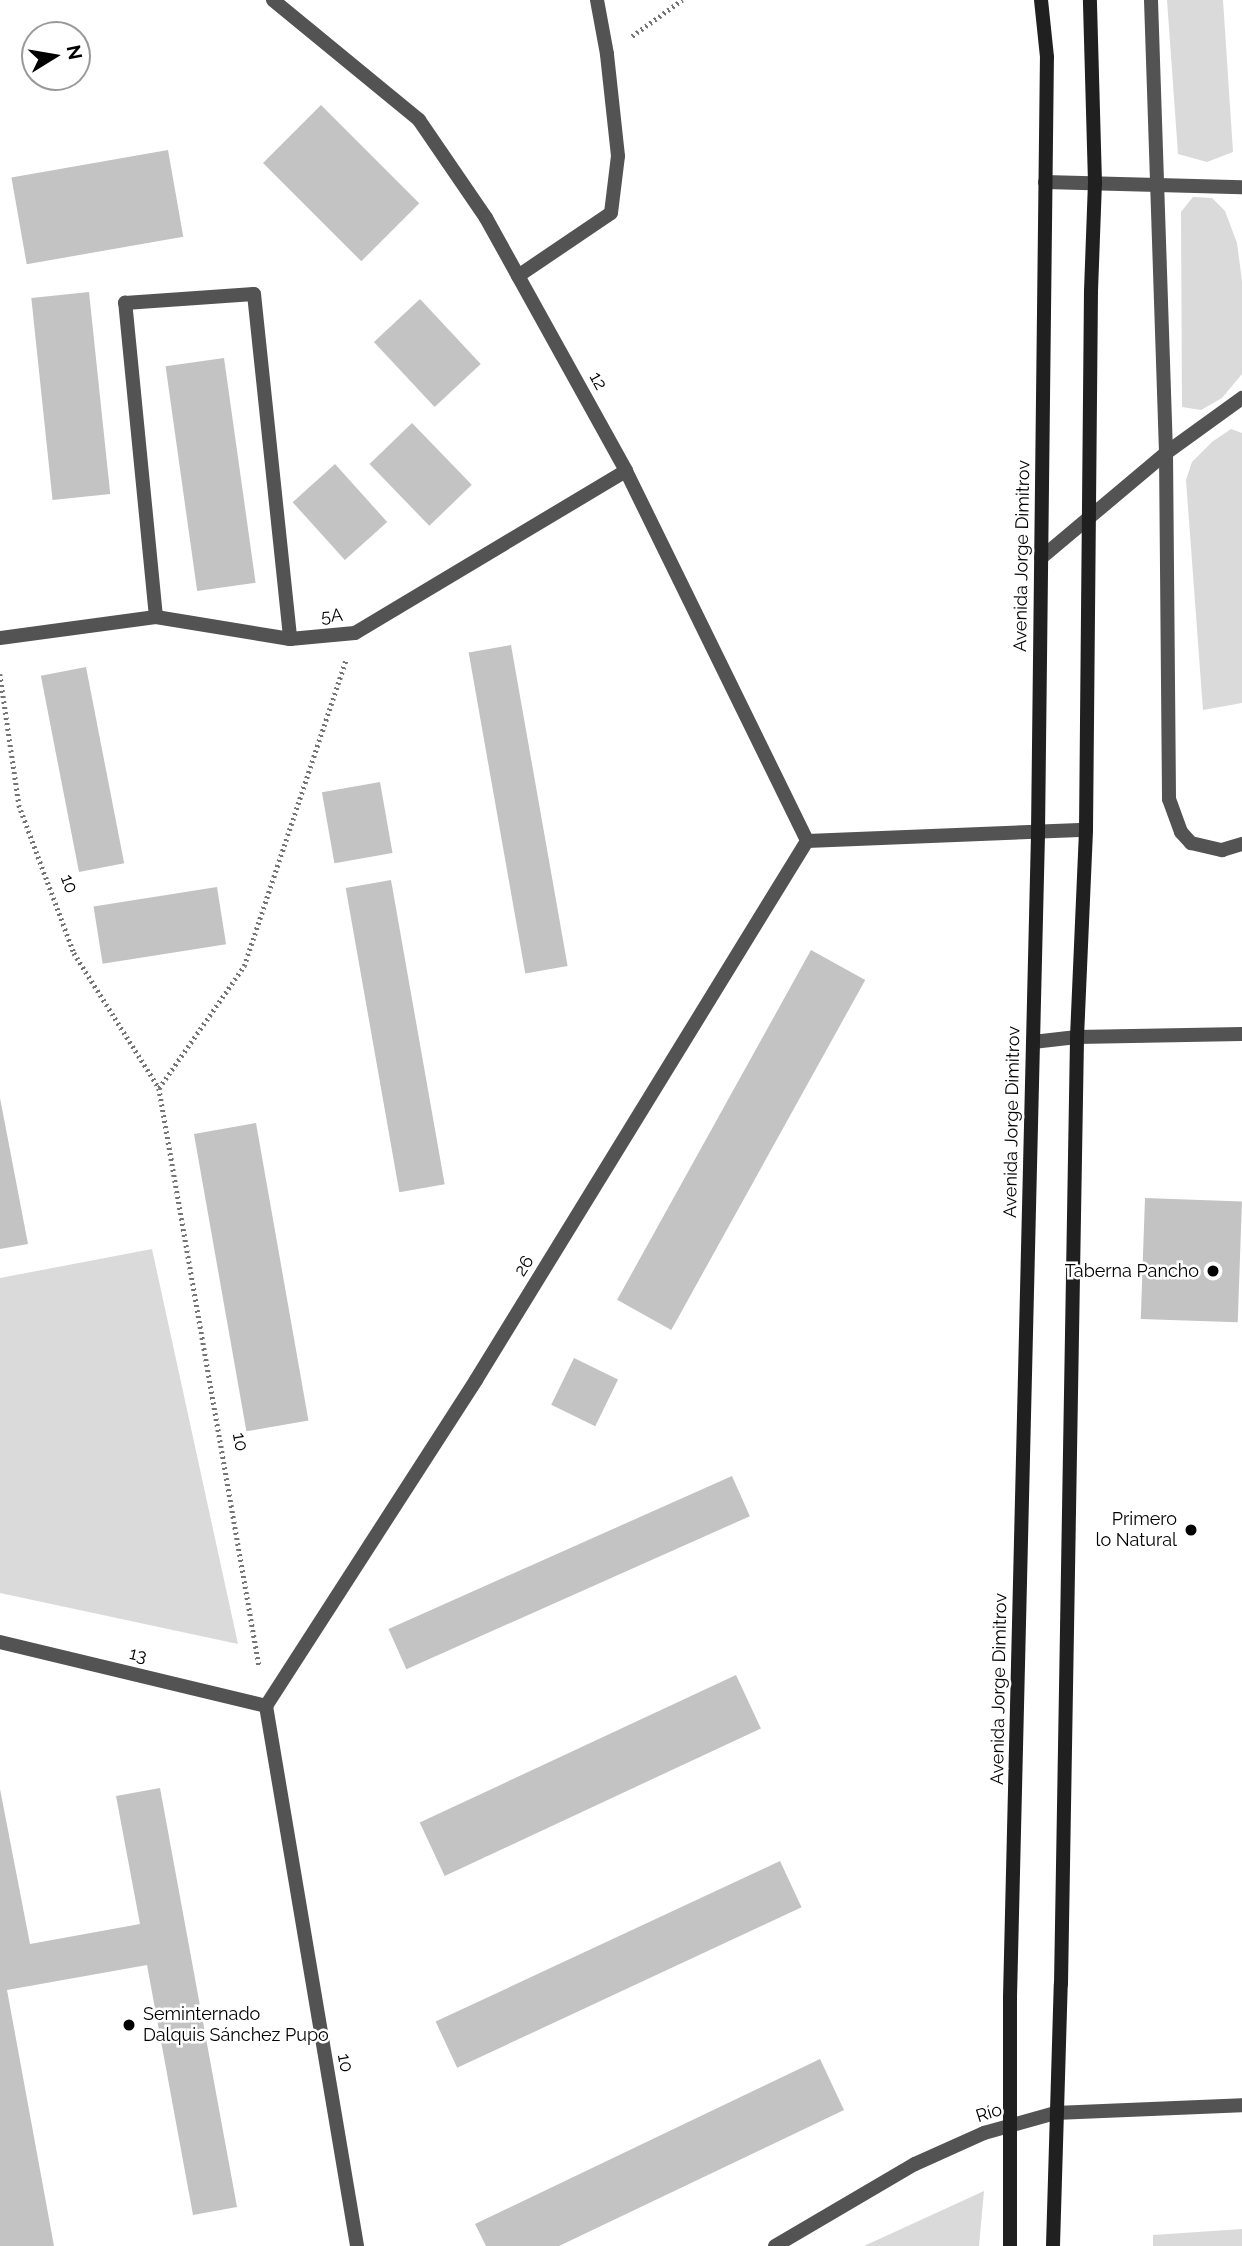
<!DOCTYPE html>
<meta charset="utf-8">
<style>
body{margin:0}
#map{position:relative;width:1242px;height:2246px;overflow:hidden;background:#fff;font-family:Raleway,sans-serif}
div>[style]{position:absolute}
.green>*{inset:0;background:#dadada}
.building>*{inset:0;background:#c3c3c3;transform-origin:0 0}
.path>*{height:4.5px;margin-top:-2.25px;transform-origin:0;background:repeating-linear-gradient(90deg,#757575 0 2px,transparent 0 5.5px)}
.lane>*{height:14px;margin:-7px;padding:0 7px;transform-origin:7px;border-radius:7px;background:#535353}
.street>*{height:14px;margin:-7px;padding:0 7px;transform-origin:7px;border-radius:7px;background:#535353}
.secondary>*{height:14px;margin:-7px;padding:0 7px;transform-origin:7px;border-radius:7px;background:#202020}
.dots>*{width:19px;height:19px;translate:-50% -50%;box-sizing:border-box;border:4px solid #fff;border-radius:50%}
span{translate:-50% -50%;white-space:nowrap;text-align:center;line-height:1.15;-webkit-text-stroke:5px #fff;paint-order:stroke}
.street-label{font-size:18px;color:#000}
.poi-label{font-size:18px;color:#000}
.right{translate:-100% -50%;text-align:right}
.left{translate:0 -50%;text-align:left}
.north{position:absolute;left:21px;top:21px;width:70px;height:70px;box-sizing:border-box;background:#fff;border:2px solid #999;border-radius:50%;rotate:79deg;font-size:19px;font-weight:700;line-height:28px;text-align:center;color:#000}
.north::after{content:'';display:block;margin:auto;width:24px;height:32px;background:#000;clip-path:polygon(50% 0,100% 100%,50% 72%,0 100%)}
</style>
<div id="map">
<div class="green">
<i style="clip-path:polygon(1167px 0,1223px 0,1233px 152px,1207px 162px,1178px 154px)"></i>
<i style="clip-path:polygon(1193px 197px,1212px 198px,1225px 211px,1237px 243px,1242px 281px,1242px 374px,1222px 398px,1201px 410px,1182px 407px,1181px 212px)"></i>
<i style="clip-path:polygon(1231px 429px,1242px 433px,1242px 703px,1203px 710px,1186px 480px,1192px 462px,1212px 442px)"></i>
<i style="clip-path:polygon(152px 1249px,238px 1644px,0 1593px,0 1278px)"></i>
<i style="clip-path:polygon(984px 2191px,979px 2246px,864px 2246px)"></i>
<i style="clip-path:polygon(1242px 2229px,1242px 2246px,1153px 2246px,1153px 2235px)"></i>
</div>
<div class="building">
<i style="left:321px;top:105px;width:139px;height:82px;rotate:45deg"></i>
<i style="left:168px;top:150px;width:88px;height:159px;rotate:80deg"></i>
<i style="left:89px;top:292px;width:203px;height:58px;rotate:84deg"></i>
<i style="left:420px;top:299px;width:89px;height:63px;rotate:47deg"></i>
<i style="left:224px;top:358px;width:227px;height:59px;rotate:82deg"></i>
<i style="left:412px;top:423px;width:86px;height:59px;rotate:46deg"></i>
<i style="left:335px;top:464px;width:78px;height:57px;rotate:48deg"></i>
<i style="left:511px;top:645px;width:326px;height:43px;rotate:80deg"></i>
<i style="left:86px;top:667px;width:200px;height:46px;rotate:79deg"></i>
<i style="left:380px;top:782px;width:72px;height:59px;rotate:80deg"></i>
<i style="left:391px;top:880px;width:309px;height:46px;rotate:80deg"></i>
<i style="left:217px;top:887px;width:58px;height:125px;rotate:81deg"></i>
<i style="left:811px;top:950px;width:62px;height:400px;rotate:29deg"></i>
<i style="clip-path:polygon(0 1098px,28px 1244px,0 1249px)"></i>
<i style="left:256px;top:1123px;width:302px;height:63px;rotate:80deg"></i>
<i style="left:1145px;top:1198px;width:97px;height:121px;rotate:2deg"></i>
<i style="left:574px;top:1358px;width:49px;height:52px;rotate:26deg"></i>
<i style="left:732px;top:1476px;width:44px;height:376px;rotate:66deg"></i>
<i style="left:736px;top:1675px;width:59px;height:349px;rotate:65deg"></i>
<i style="clip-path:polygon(160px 1788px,237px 2207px,193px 2215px,147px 1965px,7px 1990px,54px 2246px,0 2246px,0 1789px,30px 1944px,140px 1924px,116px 1796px)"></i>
<i style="left:780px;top:1861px;width:51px;height:380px;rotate:65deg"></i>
<i style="clip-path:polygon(820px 2059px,844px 2110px,559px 2246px,486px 2246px,475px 2224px)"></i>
</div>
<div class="path">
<i style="left:632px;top:36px;width:62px;rotate:-35.8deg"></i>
<i style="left:0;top:674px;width:132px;rotate:81.7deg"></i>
<i style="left:19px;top:805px;width:158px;rotate:69.6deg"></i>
<i style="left:74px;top:953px;width:160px;rotate:57.8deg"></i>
<i style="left:159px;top:1088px;width:586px;rotate:80.17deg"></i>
<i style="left:159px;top:1088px;width:149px;rotate:-55.1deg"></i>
<i style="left:244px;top:966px;width:323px;rotate:-71.6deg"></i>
</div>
<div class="lane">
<i style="left:1151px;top:0;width:453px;rotate:88.1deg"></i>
<i style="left:1166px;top:453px;width:346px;rotate:89.5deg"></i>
<i style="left:1169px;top:799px;width:35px;rotate:70deg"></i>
<i style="left:1181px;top:832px;width:15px;rotate:48deg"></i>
<i style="left:1191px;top:843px;width:32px;rotate:13deg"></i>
<i style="left:1222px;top:850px;width:21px;rotate:-17deg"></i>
<i style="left:1045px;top:182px;width:197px;rotate:1.5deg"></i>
<i style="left:1041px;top:558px;width:163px;rotate:-40deg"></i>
<i style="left:1166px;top:453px;width:94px;rotate:-35.9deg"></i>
<i style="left:156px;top:617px;width:316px;rotate:-95.6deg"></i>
<i style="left:125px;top:303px;width:129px;rotate:-4deg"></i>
<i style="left:254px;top:294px;width:347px;rotate:84deg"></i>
</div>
<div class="street">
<i style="left:273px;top:0;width:189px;rotate:39.4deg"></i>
<i style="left:419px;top:120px;width:119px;rotate:55.6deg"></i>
<i style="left:486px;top:218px;width:289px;rotate:61deg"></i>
<i style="left:626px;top:471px;width:412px;rotate:63.9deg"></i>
<i style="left:518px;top:276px;width:112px;rotate:-34.1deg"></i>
<i style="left:611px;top:213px;width:57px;rotate:-83deg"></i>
<i style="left:618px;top:156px;width:103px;rotate:-96.2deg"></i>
<i style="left:607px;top:54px;width:55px;rotate:-100.5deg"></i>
<i style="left:0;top:638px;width:157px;rotate:-7.7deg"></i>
<i style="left:156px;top:617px;width:136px;rotate:9.3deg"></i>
<i style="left:290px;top:639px;width:65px;rotate:-5.3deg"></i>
<i style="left:355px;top:633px;width:316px;rotate:-30.9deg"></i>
<i style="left:807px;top:841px;width:279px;rotate:-2.3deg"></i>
<i style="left:1033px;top:1042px;width:44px;rotate:-6.5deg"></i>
<i style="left:1077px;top:1037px;width:165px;rotate:-1deg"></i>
<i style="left:0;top:1642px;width:274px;rotate:13.5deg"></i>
<i style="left:266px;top:1706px;width:388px;rotate:-57.2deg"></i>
<i style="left:476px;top:1380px;width:633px;rotate:-58.45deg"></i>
<i style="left:266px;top:1706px;width:548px;rotate:80.43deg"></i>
<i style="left:775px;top:2246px;width:162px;rotate:-30.4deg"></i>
<i style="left:915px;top:2164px;width:76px;rotate:-24.2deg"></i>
<i style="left:984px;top:2133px;width:74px;rotate:-15.7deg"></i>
<i style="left:1055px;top:2113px;width:187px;rotate:-2.4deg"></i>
</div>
<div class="secondary">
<i style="left:1010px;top:2246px;width:249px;rotate:-90deg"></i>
<i style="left:1010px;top:1997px;width:1164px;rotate:-88.62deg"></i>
<i style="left:1038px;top:833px;width:776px;rotate:-89.34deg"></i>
<i style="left:1047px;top:57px;width:57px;rotate:-96deg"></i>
<i style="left:1053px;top:2246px;width:262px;rotate:-88.3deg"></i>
<i style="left:1061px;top:1984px;width:947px;rotate:-89.03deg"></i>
<i style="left:1077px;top:1037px;width:207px;rotate:-87.5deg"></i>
<i style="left:1086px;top:830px;width:539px;rotate:-89.47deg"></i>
<i style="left:1091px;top:291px;width:108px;rotate:-87.9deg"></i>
<i style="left:1095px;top:183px;width:183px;rotate:-91.6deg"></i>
</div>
<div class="dots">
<i style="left:1213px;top:1271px;background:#000"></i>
<i style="left:1191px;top:1530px;background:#000"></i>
<i style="left:129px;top:2025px;background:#000"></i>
</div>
<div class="street-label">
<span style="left:598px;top:381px;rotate:61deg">12</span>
<span style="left:1022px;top:556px;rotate:-89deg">Avenida Jorge Dimitrov</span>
<span style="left:332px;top:616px;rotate:-5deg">5A</span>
<span style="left:69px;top:884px;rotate:70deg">10</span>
<span style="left:1012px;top:1122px;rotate:-89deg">Avenida Jorge Dimitrov</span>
<span style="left:524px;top:1266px;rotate:-58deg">26</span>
<span style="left:240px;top:1442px;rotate:80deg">10</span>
<span style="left:138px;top:1655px;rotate:14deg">13</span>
<span style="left:999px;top:1689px;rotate:-89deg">Avenida Jorge Dimitrov</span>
<span style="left:345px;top:2063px;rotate:80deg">10</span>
<span style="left:989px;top:2113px;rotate:-18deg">Río</span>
</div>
<div class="poi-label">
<span class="right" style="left:1199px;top:1271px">Taberna Pancho</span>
<span class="right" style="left:1177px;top:1530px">Primero<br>lo Natural</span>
<span class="left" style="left:143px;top:2025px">Seminternado<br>Dalquis Sánchez Pupo</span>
</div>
<div class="north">N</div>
</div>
